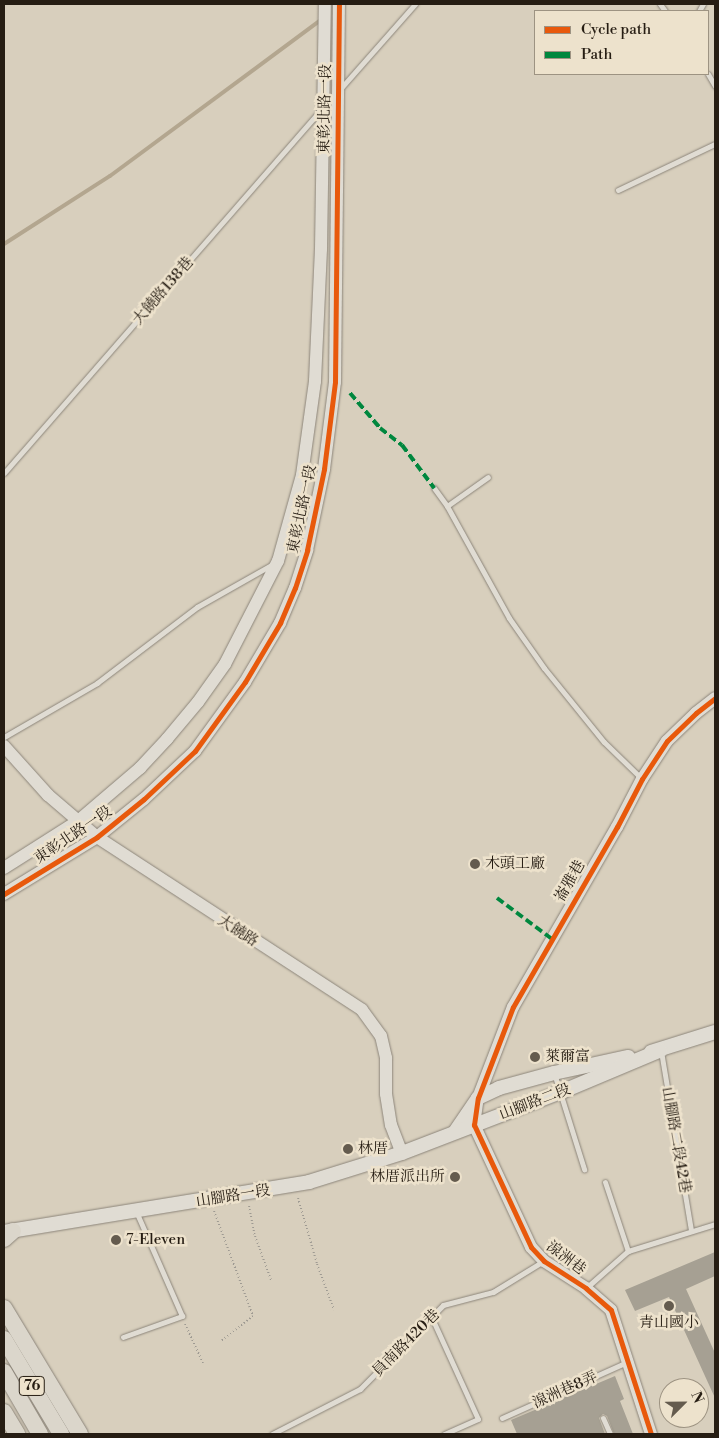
<!DOCTYPE html>
<meta charset="utf-8">
<style>
body{margin:0}
#map{position:relative;width:719px;height:1438px;overflow:hidden;background:#d8cfbd;font-family:"Libre Bodoni","Noto Serif TC",serif}
div>[style]{position:absolute}
.stream>*{height:4px;margin:-2px;padding:0 2px;transform-origin:2px;border-radius:2px;background:#b3a68f}
.building>*{inset:0;background:#a6a093}
.path>*{height:2px;margin-top:-1px;transform-origin:0;background:repeating-linear-gradient(90deg,#9e9a92 0 1px,transparent 0 3.5px)}
.roads{filter:drop-shadow(0 0 1px #8c857a) drop-shadow(0 0 1px #8c857a)}
.service>*{height:5px;margin:-2.5px;padding:0 2.5px;transform-origin:2.5px;border-radius:2.5px;background:#e0dcd3}
.tertiary>*{height:12px;margin:-6px;padding:0 6px;transform-origin:6px;border-radius:6px;background:#e0dcd3}
.secondary>*{height:14px;margin:-7px;padding:0 7px;transform-origin:7px;border-radius:7px;background:#e0dcd3}
.trunk>*{height:16px;margin:-8px;padding:0 8px;transform-origin:8px;border-radius:8px;background:#dbd6cb}
.quiet>*{height:4px;margin-top:-2px;transform-origin:0;background:repeating-linear-gradient(90deg,#00873e 0 8px,transparent 0 12px)}
.cycleway>*{height:5px;margin:-2.5px;padding:0 2.5px;transform-origin:2.5px;border-radius:2.5px;background:#e8590c}
.dots>*{width:14px;height:14px;translate:-50% -50%;box-sizing:border-box;border:2px solid #ede2cc;border-radius:50%}
span{translate:-50% -50%;white-space:nowrap;text-align:center;line-height:1.15;-webkit-text-stroke:5px #ede2cc;paint-order:stroke}
.shield-label span{padding:1px 4px;background:#ede2cc;border:1px solid;border-radius:4px;-webkit-text-stroke-width:0}
.shield-label{font-size:14px;color:#261d13;font-weight:700}
.street-label{font-size:15px;color:#261d13}
.poi-label{font-size:15px;color:#261d13}
.left{translate:0 -50%;text-align:left}
.right{translate:-100% -50%;text-align:right}
.frame{position:absolute;inset:0;border:5px solid #261d13;pointer-events:none}
.legend{position:absolute;left:534px;top:10px;width:175px;height:65px;box-sizing:border-box;background:#ede2cc;border:1px solid #9d9382;margin:0;padding:6px 9px;list-style:none;font-size:15px;color:#261d13}
.legend li{display:flex;align-items:center;gap:10px;height:25px}
.legend b{width:25px;border:1px solid #9d9382}
.north{position:absolute;left:659px;top:1378px;width:50px;height:50px;box-sizing:border-box;background:#ede2cc;border:1px solid #9d9382;border-radius:50%;rotate:67deg;font-size:14px;font-weight:700;line-height:20px;text-align:center;color:#261d13}
.north::after{content:'';display:block;margin:auto;width:18px;height:22px;background:#645b4e;clip-path:polygon(50% 0,100% 100%,50% 72%,0 100%)}
</style>
<div id="map">
<div class="stream">
<i style="left:4px;top:244px;width:126px;rotate:-32.7deg"></i>
<i style="left:110px;top:176px;width:264px;rotate:-36.5deg"></i>
</div>
<div class="building">
<i style="clip-path:polygon(715px 1252px,715px 1276px,686px 1289px,715px 1353px,715px 1398px,669px 1297px,635px 1311px,625px 1290px)"></i>
<i style="clip-path:polygon(615px 1376px,624px 1399px,620px 1401px,633px 1434px,614px 1434px,607px 1416px,603px 1414px,599px 1418px,605px 1434px,517px 1434px,511px 1420px)"></i>
</div>
<div class="path">
<i style="left:298px;top:1198px;width:69px;rotate:73.9deg"></i>
<i style="left:317px;top:1264px;width:49px;rotate:69.7deg"></i>
<i style="left:249px;top:1206px;width:31px;rotate:79deg"></i>
<i style="left:255px;top:1236px;width:47px;rotate:70deg"></i>
<i style="left:214px;top:1211px;width:112px;rotate:69.6deg"></i>
<i style="left:253px;top:1316px;width:41px;rotate:142deg"></i>
<i style="left:185px;top:1324px;width:43px;rotate:65.2deg"></i>
</div>
<div class="roads">
<div class="service">
<i style="left:660px;top:4px;width:9px;rotate:54deg"></i>
<i style="left:699px;top:11px;width:8px;rotate:-60deg"></i>
<i style="left:708px;top:74px;width:14px;rotate:60deg"></i>
<i style="left:326px;top:105px;width:135px;rotate:-48.6deg"></i>
<i style="left:618px;top:190px;width:107px;rotate:-25.4deg"></i>
<i style="left:4px;top:473px;width:481px;rotate:-48.9deg"></i>
<i style="left:434px;top:488px;width:22px;rotate:54deg"></i>
<i style="left:447px;top:506px;width:128px;rotate:61deg"></i>
<i style="left:509px;top:618px;width:61px;rotate:55deg"></i>
<i style="left:544px;top:668px;width:95px;rotate:51deg"></i>
<i style="left:604px;top:742px;width:52px;rotate:44.2deg"></i>
<i style="left:447px;top:506px;width:50px;rotate:-35.3deg"></i>
<i style="left:4px;top:737px;width:108px;rotate:-30.1deg"></i>
<i style="left:97px;top:683px;width:126px;rotate:-37.2deg"></i>
<i style="left:197px;top:607px;width:87px;rotate:-29.5deg"></i>
<i style="left:661px;top:1051px;width:181px;rotate:80.5deg"></i>
<i style="left:554px;top:1073px;width:101px;rotate:72.6deg"></i>
<i style="left:605px;top:1182px;width:73px;rotate:71.6deg"></i>
<i style="left:586px;top:1288px;width:56px;rotate:-41.4deg"></i>
<i style="left:628px;top:1251px;width:91px;rotate:-17.2deg"></i>
<i style="left:431px;top:1316px;width:113px;rotate:65.5deg"></i>
<i style="left:478px;top:1419px;width:37px;rotate:156deg"></i>
<i style="left:123px;top:1337px;width:63px;rotate:-19.6deg"></i>
<i style="left:182px;top:1316px;width:115px;rotate:-113.7deg"></i>
<i style="left:502px;top:1418px;width:137px;rotate:-24.1deg"></i>
<i style="left:603px;top:1418px;width:17px;rotate:66deg"></i>
<i style="left:272px;top:1434px;width:99px;rotate:-27.1deg"></i>
<i style="left:360px;top:1389px;width:118px;rotate:-45.3deg"></i>
<i style="left:443px;top:1305px;width:52px;rotate:-14.6deg"></i>
<i style="left:493px;top:1292px;width:57px;rotate:-31.5deg"></i>
</div>
<div class="tertiary">
<i style="left:4px;top:746px;width:66px;rotate:48.1deg"></i>
<i style="left:48px;top:795px;width:65px;rotate:40.6deg"></i>
<i style="left:97px;top:837px;width:316px;rotate:33.1deg"></i>
<i style="left:362px;top:1010px;width:32px;rotate:54deg"></i>
<i style="left:381px;top:1036px;width:23px;rotate:77deg"></i>
<i style="left:386px;top:1058px;width:36px;rotate:90deg"></i>
<i style="left:386px;top:1094px;width:31px;rotate:81deg"></i>
<i style="left:391px;top:1125px;width:30px;rotate:69deg"></i>
<i style="left:4px;top:868px;width:88px;rotate:-32.4deg"></i>
<i style="left:78px;top:821px;width:82px;rotate:-40.5deg"></i>
<i style="left:140px;top:768px;width:40px;rotate:-47deg"></i>
<i style="left:167px;top:739px;width:48px;rotate:-50deg"></i>
<i style="left:198px;top:702px;width:47px;rotate:-54.6deg"></i>
<i style="left:225px;top:664px;width:116px;rotate:-62.8deg"></i>
<i style="left:278px;top:561px;width:89px;rotate:-74.4deg"></i>
<i style="left:302px;top:475px;width:95px;rotate:-82.1deg"></i>
<i style="left:315px;top:381px;width:132px;rotate:-87.4deg"></i>
<i style="left:321px;top:249px;width:245px;rotate:-89.1deg"></i>
<i style="left:4px;top:894px;width:109px;rotate:-31.5deg"></i>
<i style="left:97px;top:837px;width:60px;rotate:-39deg"></i>
<i style="left:144px;top:799px;width:70px;rotate:-43.3deg"></i>
<i style="left:195px;top:751px;width:85px;rotate:-54.1deg"></i>
<i style="left:245px;top:682px;width:69px;rotate:-59.3deg"></i>
<i style="left:280px;top:623px;width:38px;rotate:-67deg"></i>
<i style="left:295px;top:588px;width:40px;rotate:-72deg"></i>
<i style="left:307px;top:550px;width:83px;rotate:-78.1deg"></i>
<i style="left:324px;top:469px;width:88px;rotate:-82.8deg"></i>
<i style="left:335px;top:382px;width:378px;rotate:-89.4deg"></i>
<i style="left:651px;top:1434px;width:130px;rotate:-107.9deg"></i>
<i style="left:611px;top:1310px;width:33px;rotate:-139deg"></i>
<i style="left:586px;top:1288px;width:50px;rotate:-147.3deg"></i>
<i style="left:544px;top:1261px;width:19px;rotate:-133deg"></i>
<i style="left:531px;top:1247px;width:135px;rotate:-115deg"></i>
<i style="left:474px;top:1125px;width:27px;rotate:-82deg"></i>
<i style="left:478px;top:1098px;width:97px;rotate:-69deg"></i>
<i style="left:513px;top:1007px;width:208px;rotate:-60deg"></i>
<i style="left:617px;top:827px;width:54px;rotate:-62.5deg"></i>
<i style="left:642px;top:779px;width:45px;rotate:-56.7deg"></i>
<i style="left:667px;top:741px;width:40px;rotate:-44deg"></i>
<i style="left:696px;top:713px;width:24px;rotate:-38deg"></i>
</div>
<div class="secondary">
<i style="left:651px;top:1052px;width:67px;rotate:-17.4deg"></i>
<i style="left:455px;top:1132px;width:41px;rotate:-55.9deg"></i>
<i style="left:478px;top:1098px;width:23px;rotate:-25deg"></i>
<i style="left:499px;top:1088px;width:57px;rotate:-15.3deg"></i>
<i style="left:554px;top:1073px;width:76px;rotate:-12.2deg"></i>
<i style="left:4px;top:1232px;width:309px;rotate:-9.3deg"></i>
<i style="left:309px;top:1182px;width:97px;rotate:-17.3deg"></i>
<i style="left:402px;top:1153px;width:170px;rotate:-21deg"></i>
<i style="left:561px;top:1092px;width:108px;rotate:-22.8deg"></i>
</div>
<div class="trunk">
<i style="left:4px;top:1239px;width:12px;rotate:-42deg"></i>
<i style="left:4px;top:1308px;width:147px;rotate:58.9deg"></i>
<i style="left:4px;top:1339px;width:111px;rotate:59deg"></i>
<i style="left:4px;top:1372px;width:72px;rotate:59.9deg"></i>
<i style="left:4px;top:1412px;width:26px;rotate:59deg"></i>
</div>
</div>
<div class="quiet">
<i style="left:350px;top:393px;width:46px;rotate:49.4deg"></i>
<i style="left:380px;top:428px;width:28px;rotate:38deg"></i>
<i style="left:402px;top:445px;width:54px;rotate:53.3deg"></i>
<i style="left:497px;top:898px;width:69px;rotate:36.7deg"></i>
</div>
<div class="cycleway">
<i style="left:4px;top:894px;width:109px;rotate:-31.5deg"></i>
<i style="left:97px;top:837px;width:60px;rotate:-39deg"></i>
<i style="left:144px;top:799px;width:70px;rotate:-43.3deg"></i>
<i style="left:195px;top:751px;width:85px;rotate:-54.1deg"></i>
<i style="left:245px;top:682px;width:69px;rotate:-59.3deg"></i>
<i style="left:280px;top:623px;width:38px;rotate:-67deg"></i>
<i style="left:295px;top:588px;width:40px;rotate:-72deg"></i>
<i style="left:307px;top:550px;width:83px;rotate:-78.1deg"></i>
<i style="left:324px;top:469px;width:88px;rotate:-82.8deg"></i>
<i style="left:335px;top:382px;width:378px;rotate:-89.4deg"></i>
<i style="left:651px;top:1434px;width:130px;rotate:-107.9deg"></i>
<i style="left:611px;top:1310px;width:33px;rotate:-139deg"></i>
<i style="left:586px;top:1288px;width:50px;rotate:-147.3deg"></i>
<i style="left:544px;top:1261px;width:19px;rotate:-133deg"></i>
<i style="left:531px;top:1247px;width:135px;rotate:-115deg"></i>
<i style="left:474px;top:1125px;width:27px;rotate:-82deg"></i>
<i style="left:478px;top:1098px;width:97px;rotate:-69deg"></i>
<i style="left:513px;top:1007px;width:208px;rotate:-60deg"></i>
<i style="left:617px;top:827px;width:54px;rotate:-62.5deg"></i>
<i style="left:642px;top:779px;width:45px;rotate:-56.7deg"></i>
<i style="left:667px;top:741px;width:40px;rotate:-44deg"></i>
<i style="left:696px;top:713px;width:24px;rotate:-38deg"></i>
</div>
<div class="dots">
<i style="left:475px;top:864px;background:#645b4e"></i>
<i style="left:535px;top:1057px;background:#645b4e"></i>
<i style="left:348px;top:1149px;background:#645b4e"></i>
<i style="left:455px;top:1177px;background:#645b4e"></i>
<i style="left:116px;top:1240px;background:#645b4e"></i>
<i style="left:669px;top:1306px;background:#645b4e"></i>
</div>
<div class="shield-label">
<span style="left:32px;top:1386px">76</span>
</div>
<div class="street-label">
<span style="left:325px;top:109px;rotate:-89deg">東彰北路一段</span>
<span style="left:163px;top:291px;rotate:-49deg">大饒路138巷</span>
<span style="left:302px;top:509px;rotate:-78deg">東彰北路一段</span>
<span style="left:73px;top:835px;rotate:-34deg">東彰北路一段</span>
<span style="left:570px;top:881px;rotate:-60deg">崙雅巷</span>
<span style="left:238px;top:931px;rotate:33deg">大饒路</span>
<span style="left:535px;top:1102px;rotate:-21deg">山腳路二段</span>
<span style="left:676px;top:1140px;rotate:80deg">山腳路二段42巷</span>
<span style="left:233px;top:1196px;rotate:-9deg">山腳路一段</span>
<span style="left:566px;top:1258px;rotate:37deg">湶洲巷</span>
<span style="left:406px;top:1343px;rotate:-45deg">員南路420巷</span>
<span style="left:565px;top:1390px;rotate:-24deg">湶洲巷8弄</span>
</div>
<div class="poi-label">
<span class="left" style="left:485px;top:864px">木頭工廠</span>
<span class="left" style="left:545px;top:1057px">萊爾富</span>
<span class="left" style="left:358px;top:1149px">林厝</span>
<span class="right" style="left:445px;top:1177px">林厝派出所</span>
<span class="left" style="left:126px;top:1240px">7-Eleven</span>
<span style="left:669px;top:1323px">青山國小</span>
</div>
<div class="frame"></div>
<ul class="legend">
<li><b style="height:6px;background:#e8590c"></b>Cycle path</li>
<li><b style="height:6px;background:#00873e"></b>Path</li>
</ul>
<div class="north">N</div>
</div>
